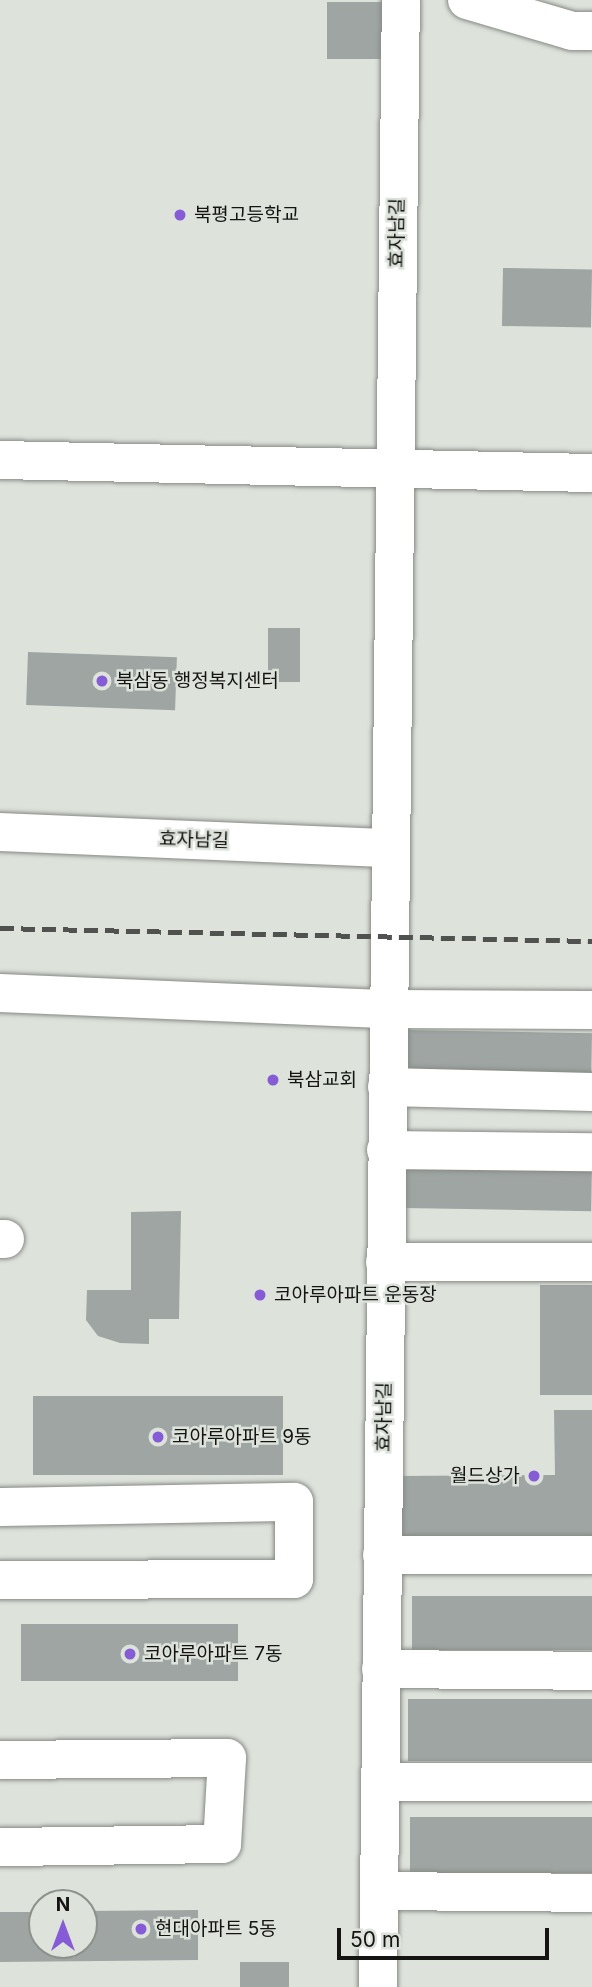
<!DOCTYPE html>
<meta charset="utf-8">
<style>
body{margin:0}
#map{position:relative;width:592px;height:1987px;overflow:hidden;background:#dde2db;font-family:Inter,"Noto Sans KR",sans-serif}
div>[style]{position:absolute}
.building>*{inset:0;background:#9ea5a2;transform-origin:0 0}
.roads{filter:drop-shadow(0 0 2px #868a84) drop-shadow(0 0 2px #868a84)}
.minor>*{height:38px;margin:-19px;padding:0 19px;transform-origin:19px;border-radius:19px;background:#fff}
.rail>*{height:5px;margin-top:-2.5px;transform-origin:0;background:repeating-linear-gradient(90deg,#50524f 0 14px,transparent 0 21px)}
.dots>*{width:19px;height:19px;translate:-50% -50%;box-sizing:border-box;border:4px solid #dde2db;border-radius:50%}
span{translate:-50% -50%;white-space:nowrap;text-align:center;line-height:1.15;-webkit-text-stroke:5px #dde2db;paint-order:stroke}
.poi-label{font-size:19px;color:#141513}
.left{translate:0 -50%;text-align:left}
.right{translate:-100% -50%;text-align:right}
.street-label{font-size:19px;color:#141513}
.north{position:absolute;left:28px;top:1889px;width:70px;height:70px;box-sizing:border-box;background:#dde2db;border:2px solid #8d908b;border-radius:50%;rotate:0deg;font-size:19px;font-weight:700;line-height:28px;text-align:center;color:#141513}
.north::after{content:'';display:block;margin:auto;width:24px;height:32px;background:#855cd6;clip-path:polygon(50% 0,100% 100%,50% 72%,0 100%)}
.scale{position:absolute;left:337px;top:1928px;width:212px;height:32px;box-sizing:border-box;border:4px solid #141513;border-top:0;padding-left:9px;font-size:21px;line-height:24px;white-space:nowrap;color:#141513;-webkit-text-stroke:5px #dde2db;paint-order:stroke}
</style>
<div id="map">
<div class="building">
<i style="left:327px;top:2px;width:57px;height:57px"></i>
<i style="left:503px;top:268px;width:89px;height:58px;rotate:1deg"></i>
<i style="left:268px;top:628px;width:32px;height:54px"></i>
<i style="left:28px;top:652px;width:149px;height:53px;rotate:2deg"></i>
<i style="left:405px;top:1030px;width:187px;height:48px;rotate:1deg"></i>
<i style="left:406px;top:1161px;width:186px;height:47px;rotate:1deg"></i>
<i style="clip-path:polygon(181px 1211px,179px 1319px,149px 1319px,149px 1344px,120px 1343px,98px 1336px,86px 1320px,87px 1290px,131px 1290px,131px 1212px)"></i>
<i style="left:540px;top:1285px;width:52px;height:110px"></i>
<i style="left:283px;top:1396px;width:79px;height:250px;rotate:90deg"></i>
<i style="clip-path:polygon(554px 1410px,592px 1410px,592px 1542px,400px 1542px,398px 1476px,555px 1475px)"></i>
<i style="left:592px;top:1596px;width:54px;height:180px;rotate:90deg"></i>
<i style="left:238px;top:1624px;width:57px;height:217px;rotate:90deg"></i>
<i style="left:592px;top:1699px;width:62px;height:184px;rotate:90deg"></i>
<i style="left:410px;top:1817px;width:182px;height:56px"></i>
<i style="clip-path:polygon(198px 1910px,198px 1960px,0 1962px,0 1912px,42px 1912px,42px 1945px,84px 1945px,84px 1911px)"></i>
<i style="left:240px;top:1962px;width:49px;height:25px"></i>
</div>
<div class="roads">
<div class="minor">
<i style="left:467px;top:0;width:109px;rotate:16.4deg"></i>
<i style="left:572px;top:31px;width:20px"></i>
<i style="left:0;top:460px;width:592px;rotate:1.26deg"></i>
<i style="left:0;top:832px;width:389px;rotate:2.4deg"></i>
<i style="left:0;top:993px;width:388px;rotate:2.4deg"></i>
<i style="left:388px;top:1009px;width:204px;rotate:0.3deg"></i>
<i style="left:387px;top:1087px;width:205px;rotate:1.4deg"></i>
<i style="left:386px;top:1150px;width:206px;rotate:0.6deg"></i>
<i style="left:0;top:1239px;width:5px"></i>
<i style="left:385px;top:1262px;width:207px"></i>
<i style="left:0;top:1507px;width:294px;rotate:-1deg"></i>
<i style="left:294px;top:1502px;width:77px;rotate:90deg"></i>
<i style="left:294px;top:1579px;width:294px;rotate:179.8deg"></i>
<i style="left:382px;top:1555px;width:210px"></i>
<i style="left:381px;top:1669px;width:211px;rotate:0.5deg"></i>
<i style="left:0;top:1760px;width:227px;rotate:-0.5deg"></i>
<i style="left:227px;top:1758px;width:86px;rotate:93.3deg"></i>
<i style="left:222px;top:1844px;width:222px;rotate:179.2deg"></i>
<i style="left:380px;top:1782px;width:212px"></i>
<i style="left:379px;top:1891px;width:213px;rotate:0.5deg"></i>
<i style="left:378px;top:1987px;width:1987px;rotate:-89.34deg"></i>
</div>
</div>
<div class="rail">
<i style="left:0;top:928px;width:592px;rotate:1.26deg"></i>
</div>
<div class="dots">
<i style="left:180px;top:215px;background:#855cd6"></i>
<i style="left:102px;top:681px;background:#855cd6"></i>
<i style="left:273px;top:1080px;background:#855cd6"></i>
<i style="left:260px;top:1295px;background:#855cd6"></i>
<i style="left:158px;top:1437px;background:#855cd6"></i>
<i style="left:534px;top:1476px;background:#855cd6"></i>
<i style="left:130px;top:1654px;background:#855cd6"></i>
<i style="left:141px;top:1929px;background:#855cd6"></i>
</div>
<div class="poi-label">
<span class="left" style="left:194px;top:215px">북평고등학교</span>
<span class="left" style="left:116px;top:681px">북삼동 행정복지센터</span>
<span class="left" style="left:287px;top:1080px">북삼교회</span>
<span class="left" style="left:274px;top:1295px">코아루아파트 운동장</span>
<span class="left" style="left:172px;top:1437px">코아루아파트 9동</span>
<span class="right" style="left:520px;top:1476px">월드상가</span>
<span class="left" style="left:144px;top:1654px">코아루아파트 7동</span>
<span class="left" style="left:155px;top:1929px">현대아파트 5동</span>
</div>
<div class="street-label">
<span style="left:397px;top:233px;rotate:-89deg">효자남길</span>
<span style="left:194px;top:840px;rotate:2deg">효자남길</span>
<span style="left:384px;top:1417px;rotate:-89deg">효자남길</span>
</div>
<div class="north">N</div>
<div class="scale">50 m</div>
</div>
